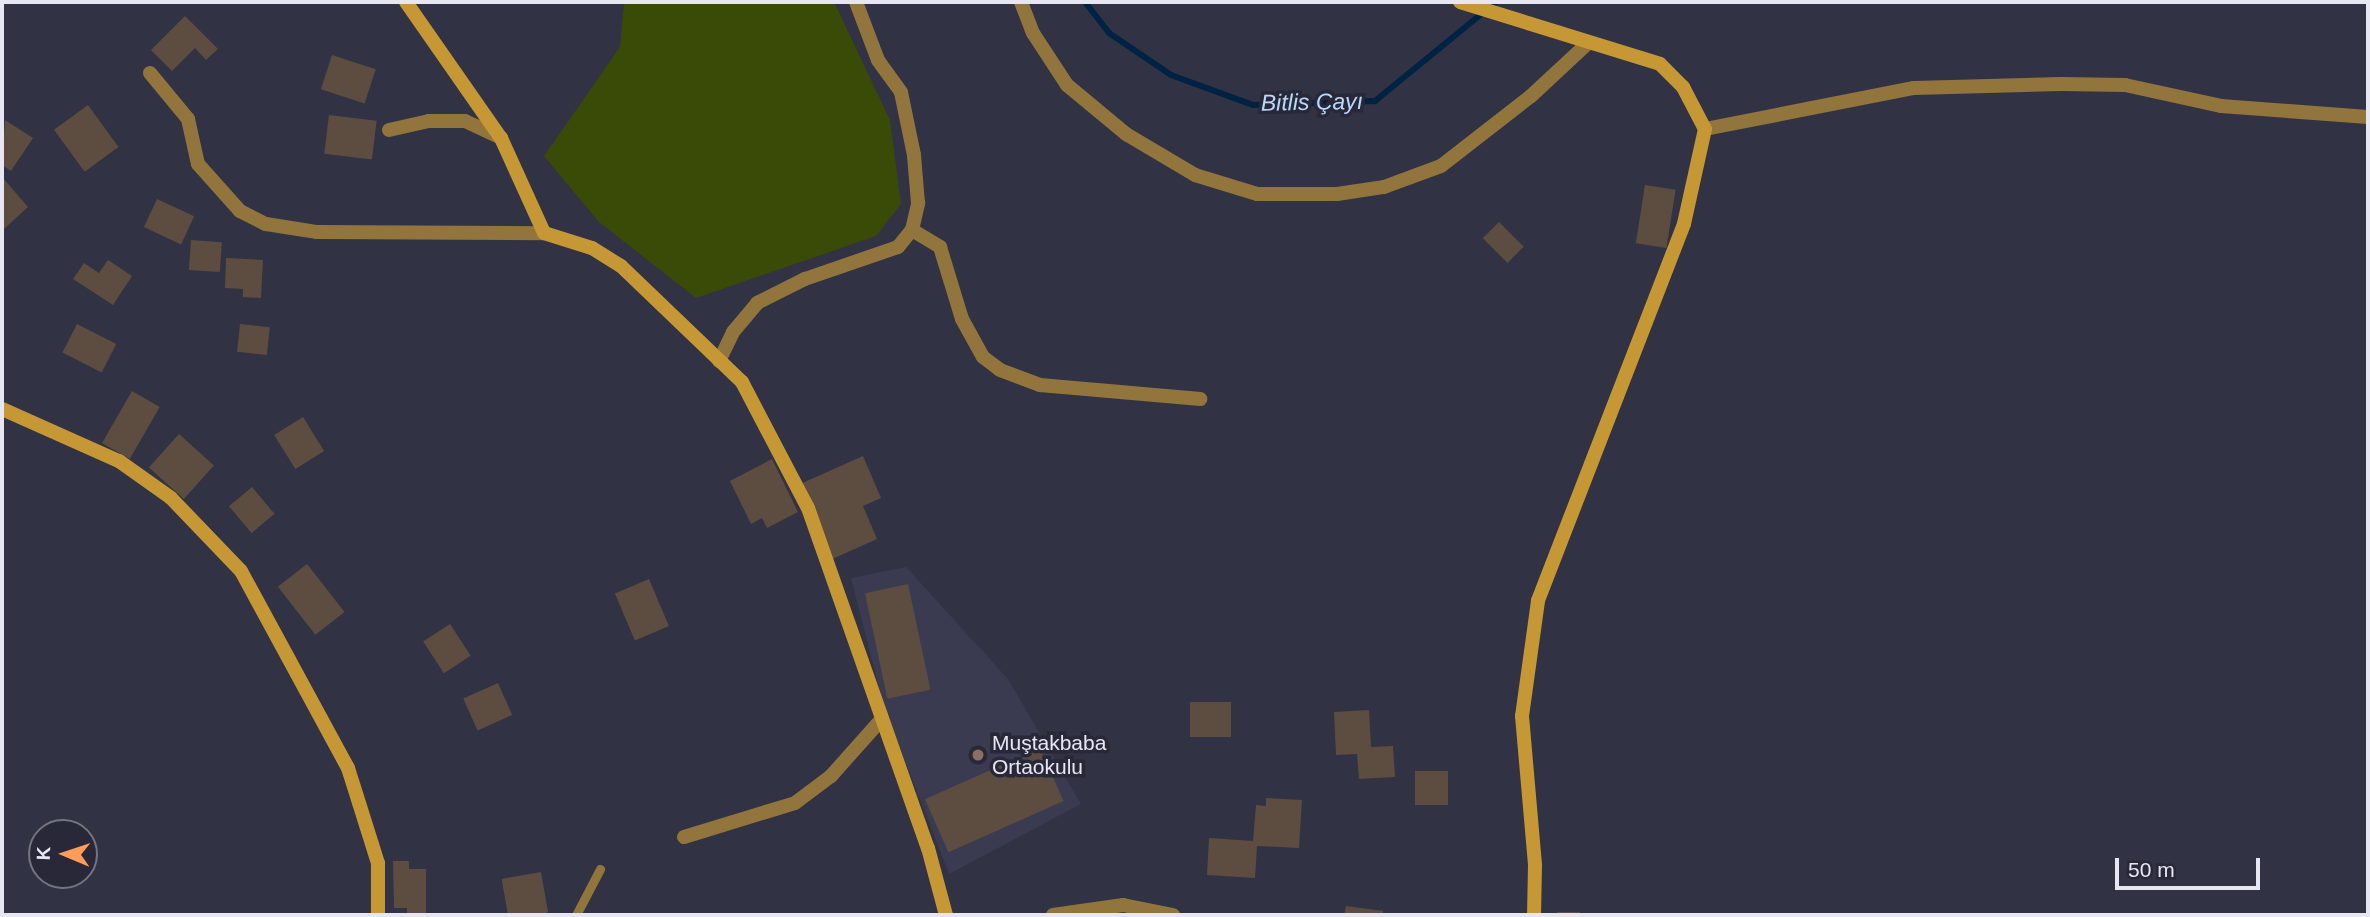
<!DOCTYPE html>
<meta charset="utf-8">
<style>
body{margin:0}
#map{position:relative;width:2370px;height:917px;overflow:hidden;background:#313243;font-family:Arial,sans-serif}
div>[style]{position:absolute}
.built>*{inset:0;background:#3a3b51}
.green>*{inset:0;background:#3a4b07}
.stream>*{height:6px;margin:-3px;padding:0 3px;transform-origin:3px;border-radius:3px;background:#002243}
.building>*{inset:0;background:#5c4d40;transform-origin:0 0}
.lane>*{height:9px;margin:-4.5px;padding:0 4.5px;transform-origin:4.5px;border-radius:4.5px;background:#91753c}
.street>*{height:14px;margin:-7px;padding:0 7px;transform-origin:7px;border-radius:7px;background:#91753c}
.secondary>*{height:14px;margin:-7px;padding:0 7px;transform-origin:7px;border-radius:7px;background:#c69835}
.dots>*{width:19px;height:19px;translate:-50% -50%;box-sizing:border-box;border:4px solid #282838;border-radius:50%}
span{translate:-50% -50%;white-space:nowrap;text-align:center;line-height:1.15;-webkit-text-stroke:7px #282838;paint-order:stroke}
.poi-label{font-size:21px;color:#e6e7f2}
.left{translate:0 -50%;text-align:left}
.water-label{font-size:23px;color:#b8d9fd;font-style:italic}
.frame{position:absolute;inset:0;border:4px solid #e6e7f2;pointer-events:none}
.north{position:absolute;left:28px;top:819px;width:70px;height:70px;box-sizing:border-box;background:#282838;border:2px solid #747482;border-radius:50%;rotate:272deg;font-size:19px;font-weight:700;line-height:28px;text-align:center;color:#e6e7f2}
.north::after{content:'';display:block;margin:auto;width:24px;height:32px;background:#ff9b5b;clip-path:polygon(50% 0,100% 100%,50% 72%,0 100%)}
.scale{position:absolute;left:2115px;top:858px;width:145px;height:32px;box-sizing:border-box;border:4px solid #e6e7f2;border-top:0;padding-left:9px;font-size:21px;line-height:24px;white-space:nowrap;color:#e6e7f2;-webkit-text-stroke:5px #282838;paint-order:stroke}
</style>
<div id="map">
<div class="built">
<i style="clip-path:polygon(906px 567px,1008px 679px,1081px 804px,949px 874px,884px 707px,851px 578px)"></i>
</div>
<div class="green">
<i style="clip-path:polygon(624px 2px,834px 2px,890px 120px,901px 204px,876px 236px,696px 298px,599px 222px,544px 156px,620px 47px)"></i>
</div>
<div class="stream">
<i style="left:1085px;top:2px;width:39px;rotate:52deg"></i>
<i style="left:1109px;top:33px;width:75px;rotate:34.1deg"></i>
<i style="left:1171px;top:75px;width:87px;rotate:20.1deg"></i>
<i style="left:1253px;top:105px;width:122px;rotate:-1.9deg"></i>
<i style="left:1375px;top:101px;width:156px;rotate:-39.3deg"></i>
</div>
<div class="building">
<i style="clip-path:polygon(185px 16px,218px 49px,206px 60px,195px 48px,172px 71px,151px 50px)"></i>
<i style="left:332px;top:55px;width:46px;height:36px;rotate:18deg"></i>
<i style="left:88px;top:105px;width:52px;height:42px;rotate:54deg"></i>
<i style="left:329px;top:115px;width:48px;height:39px;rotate:7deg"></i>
<i style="clip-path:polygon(5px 120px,33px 138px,11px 171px,2px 165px)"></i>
<i style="clip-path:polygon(2px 177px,28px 207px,4px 229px,2px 227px)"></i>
<i style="left:1645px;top:185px;width:31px;height:59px;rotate:9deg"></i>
<i style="left:157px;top:199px;width:41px;height:31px;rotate:25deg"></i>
<i style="left:1499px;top:222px;width:35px;height:23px;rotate:45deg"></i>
<i style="left:191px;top:240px;width:31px;height:30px;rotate:4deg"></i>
<i style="clip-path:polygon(226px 258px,263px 260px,261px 298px,243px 297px,243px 289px,225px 288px)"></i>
<i style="clip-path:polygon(108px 260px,132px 276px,113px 305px,73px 279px,84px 263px,99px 273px)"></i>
<i style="left:77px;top:324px;width:44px;height:32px;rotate:27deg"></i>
<i style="left:240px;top:324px;width:30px;height:28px;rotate:6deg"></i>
<i style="left:132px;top:391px;width:32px;height:60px;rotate:30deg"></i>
<i style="left:303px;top:417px;width:40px;height:34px;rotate:58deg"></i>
<i style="left:179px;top:434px;width:47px;height:45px;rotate:42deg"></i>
<i style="clip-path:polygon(863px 456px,881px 498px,863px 506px,877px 539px,830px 560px,798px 485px)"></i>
<i style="clip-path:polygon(772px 459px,798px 512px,767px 528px,762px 518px,751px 524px,730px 481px)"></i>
<i style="left:252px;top:487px;width:35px;height:30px;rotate:50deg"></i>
<i style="left:307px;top:564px;width:61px;height:37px;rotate:52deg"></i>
<i style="left:649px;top:579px;width:51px;height:37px;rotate:67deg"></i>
<i style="left:908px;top:584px;width:108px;height:44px;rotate:78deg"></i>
<i style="left:450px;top:624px;width:38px;height:32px;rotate:57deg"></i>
<i style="left:498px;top:683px;width:35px;height:38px;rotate:66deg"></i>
<i style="left:1190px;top:702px;width:41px;height:35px"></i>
<i style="clip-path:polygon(1369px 710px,1371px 747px,1393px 746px,1395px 777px,1359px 779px,1357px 754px,1336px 755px,1334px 712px)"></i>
<i style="left:1040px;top:748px;width:58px;height:126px;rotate:66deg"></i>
<i style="left:1415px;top:771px;width:33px;height:34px"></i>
<i style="clip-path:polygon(1266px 798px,1302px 800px,1299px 848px,1257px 846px,1255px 878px,1207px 875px,1209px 838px,1253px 841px,1256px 805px,1266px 806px)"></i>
<i style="clip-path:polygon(393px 861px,409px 861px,409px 869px,426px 869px,426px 915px,407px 915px,407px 908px,394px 908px)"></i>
<i style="left:541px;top:872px;width:41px;height:40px;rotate:80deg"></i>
<i style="clip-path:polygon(1346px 906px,1383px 911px,1383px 915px,1344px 915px)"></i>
<i style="left:1557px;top:912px;width:23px;height:3px"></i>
</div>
<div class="lane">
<i style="left:576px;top:915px;width:52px;rotate:-62.4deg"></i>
</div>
<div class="street">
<i style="left:1021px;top:2px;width:33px;rotate:69deg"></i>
<i style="left:1033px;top:33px;width:62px;rotate:56.8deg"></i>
<i style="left:1067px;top:85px;width:77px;rotate:39.7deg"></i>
<i style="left:1126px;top:134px;width:80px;rotate:30.7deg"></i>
<i style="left:1195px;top:175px;width:65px;rotate:17deg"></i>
<i style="left:1257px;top:194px;width:80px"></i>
<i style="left:1337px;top:194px;width:48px;rotate:-8.5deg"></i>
<i style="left:1384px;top:187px;width:61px;rotate:-20.2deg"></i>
<i style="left:1441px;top:166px;width:114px;rotate:-37.9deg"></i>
<i style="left:1531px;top:96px;width:78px;rotate:-42.9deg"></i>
<i style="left:150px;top:73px;width:60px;rotate:50.4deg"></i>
<i style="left:188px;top:119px;width:46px;rotate:77.5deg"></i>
<i style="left:198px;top:164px;width:63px;rotate:48.2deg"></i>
<i style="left:240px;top:211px;width:29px;rotate:27deg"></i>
<i style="left:266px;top:224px;width:52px;rotate:8.9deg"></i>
<i style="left:317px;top:232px;width:227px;rotate:0.3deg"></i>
<i style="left:1705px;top:129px;width:213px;rotate:-11.1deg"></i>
<i style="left:1914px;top:88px;width:147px;rotate:-1.6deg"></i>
<i style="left:2061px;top:84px;width:64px;rotate:0.9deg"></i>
<i style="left:2125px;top:85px;width:98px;rotate:12.3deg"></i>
<i style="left:2221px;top:106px;width:147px;rotate:4.3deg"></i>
<i style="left:389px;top:130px;width:41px;rotate:-12.7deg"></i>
<i style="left:429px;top:121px;width:36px"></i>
<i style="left:465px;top:121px;width:40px;rotate:25deg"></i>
<i style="left:912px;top:230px;width:33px;rotate:31deg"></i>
<i style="left:940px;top:247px;width:75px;rotate:73deg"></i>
<i style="left:962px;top:319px;width:43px;rotate:61.1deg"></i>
<i style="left:983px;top:357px;width:21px;rotate:37deg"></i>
<i style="left:1000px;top:370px;width:43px;rotate:20.6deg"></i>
<i style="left:1040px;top:385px;width:161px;rotate:5deg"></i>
<i style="left:719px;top:361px;width:32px;rotate:-64deg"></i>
<i style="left:733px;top:332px;width:38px;rotate:-50deg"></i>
<i style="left:757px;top:303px;width:54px;rotate:-26.6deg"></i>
<i style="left:805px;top:279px;width:98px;rotate:-19deg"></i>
<i style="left:898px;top:247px;width:22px;rotate:-51deg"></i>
<i style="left:912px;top:230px;width:28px;rotate:-77deg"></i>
<i style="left:918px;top:203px;width:48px;rotate:-94.8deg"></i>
<i style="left:914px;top:155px;width:64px;rotate:-101.7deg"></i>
<i style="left:901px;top:92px;width:39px;rotate:-126deg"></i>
<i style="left:878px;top:60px;width:62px;rotate:-110.8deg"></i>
<i style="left:684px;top:837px;width:116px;rotate:-17deg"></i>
<i style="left:795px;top:803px;width:45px;rotate:-36.9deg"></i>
<i style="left:831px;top:776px;width:74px;rotate:-48.3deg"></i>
<i style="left:1053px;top:915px;width:71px;rotate:-8.1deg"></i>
<i style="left:1123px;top:905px;width:51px;rotate:11.3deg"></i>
</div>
<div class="secondary">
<i style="left:406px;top:2px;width:166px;rotate:55.1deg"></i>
<i style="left:501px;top:138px;width:104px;rotate:65.6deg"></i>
<i style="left:544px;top:233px;width:50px;rotate:17.4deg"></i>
<i style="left:592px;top:248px;width:34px;rotate:32deg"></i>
<i style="left:621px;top:266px;width:168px;rotate:43.8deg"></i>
<i style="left:742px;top:382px;width:142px;rotate:62.4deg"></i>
<i style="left:808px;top:508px;width:361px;rotate:70.6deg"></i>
<i style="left:928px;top:848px;width:69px;rotate:75deg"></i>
<i style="left:1460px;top:2px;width:209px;rotate:17.2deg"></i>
<i style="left:1660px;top:64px;width:33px;rotate:45deg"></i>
<i style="left:1683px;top:87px;width:47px;rotate:62.4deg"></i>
<i style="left:1705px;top:129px;width:97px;rotate:102.5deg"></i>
<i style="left:1684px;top:224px;width:404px;rotate:111.2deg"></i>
<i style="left:1538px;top:601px;width:116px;rotate:97.9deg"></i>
<i style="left:1522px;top:716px;width:150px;rotate:85deg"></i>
<i style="left:1535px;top:865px;width:50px;rotate:91.1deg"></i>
<i style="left:2px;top:409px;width:128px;rotate:24deg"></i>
<i style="left:119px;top:461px;width:64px;rotate:35.4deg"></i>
<i style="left:171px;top:498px;width:101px;rotate:46.2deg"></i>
<i style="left:241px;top:571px;width:224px;rotate:61.5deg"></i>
<i style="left:348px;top:768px;width:100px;rotate:72.5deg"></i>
<i style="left:378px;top:863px;width:52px;rotate:90deg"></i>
</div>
<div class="dots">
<i style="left:978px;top:755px;background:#8d6e63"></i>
</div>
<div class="poi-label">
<span class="left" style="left:992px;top:755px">Muştakbaba<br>Ortaokulu</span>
</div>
<div class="water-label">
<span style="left:1312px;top:102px;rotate:-1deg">Bitlis Çayı</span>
</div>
<div class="frame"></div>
<div class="north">K</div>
<div class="scale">50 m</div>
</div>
